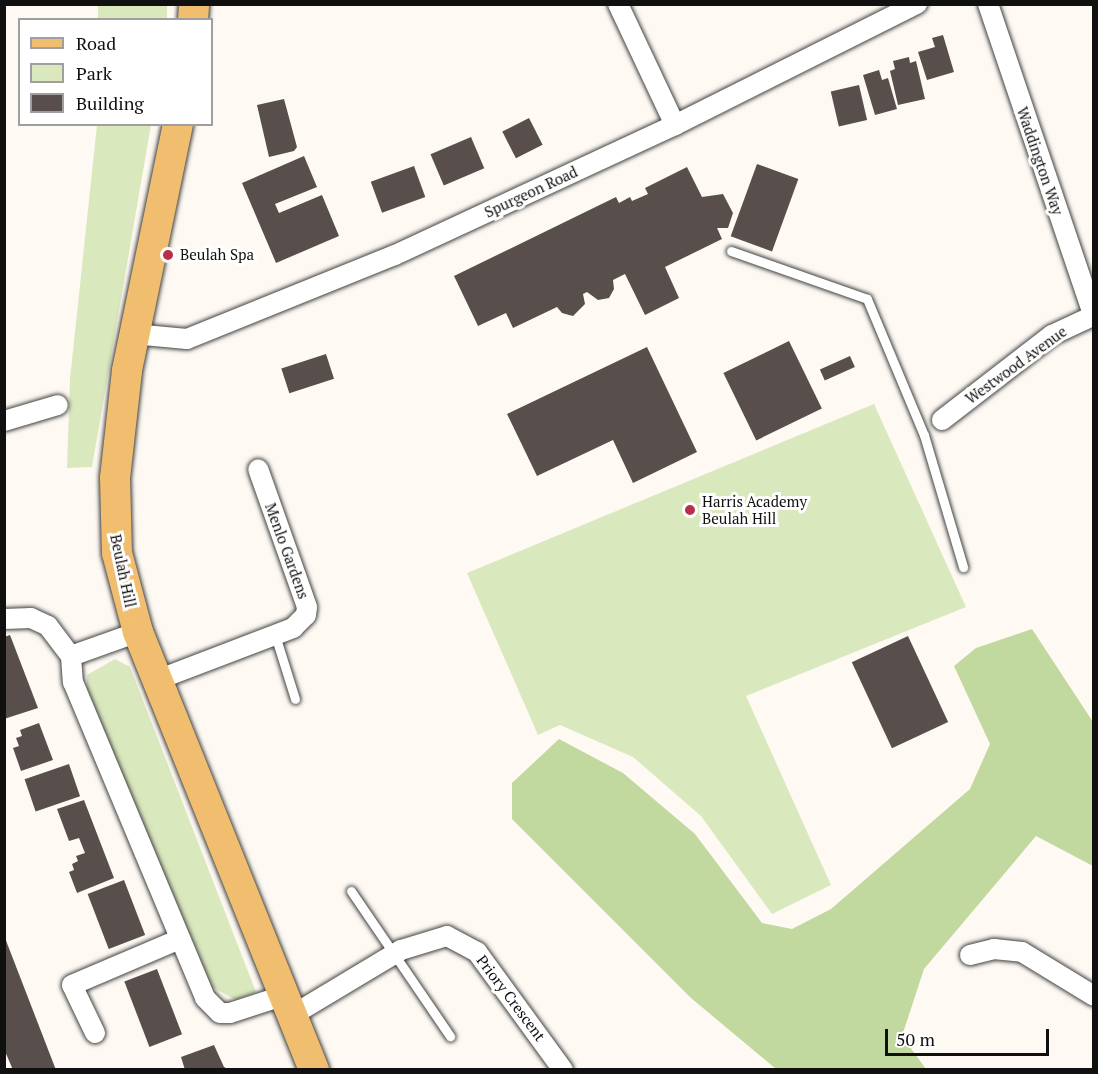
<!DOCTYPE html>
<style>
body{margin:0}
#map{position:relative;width:1098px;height:1074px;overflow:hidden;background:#fefaf3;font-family:"PT Serif",serif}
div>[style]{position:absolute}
.green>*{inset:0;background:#dae8be;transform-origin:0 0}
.forest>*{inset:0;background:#c1d89e}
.building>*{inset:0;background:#584f4d;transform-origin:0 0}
.roads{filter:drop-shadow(0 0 2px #434343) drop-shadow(0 0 2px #434343)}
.service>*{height:9px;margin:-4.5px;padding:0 4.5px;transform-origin:4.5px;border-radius:4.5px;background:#fff}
.minor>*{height:20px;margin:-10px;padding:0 10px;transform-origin:10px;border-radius:10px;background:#fff}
.primary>*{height:30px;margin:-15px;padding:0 15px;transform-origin:15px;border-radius:15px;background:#f1be70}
.dots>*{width:16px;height:16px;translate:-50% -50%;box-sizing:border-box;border:3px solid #fff;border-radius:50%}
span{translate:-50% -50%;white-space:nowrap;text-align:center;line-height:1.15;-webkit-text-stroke:6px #fff;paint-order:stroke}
.street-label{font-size:15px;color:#101010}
.poi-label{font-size:15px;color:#101010}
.left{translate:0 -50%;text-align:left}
.frame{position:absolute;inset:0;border:6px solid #101010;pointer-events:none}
.legend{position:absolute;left:18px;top:18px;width:195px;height:108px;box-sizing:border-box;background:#fff;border:2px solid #9f9f9f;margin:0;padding:8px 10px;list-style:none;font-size:18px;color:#101010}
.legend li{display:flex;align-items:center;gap:12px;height:30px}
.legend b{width:30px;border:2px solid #9f9f9f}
.scale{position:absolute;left:885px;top:1029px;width:164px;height:27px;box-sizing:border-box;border:3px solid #101010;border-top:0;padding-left:8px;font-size:18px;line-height:21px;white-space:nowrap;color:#101010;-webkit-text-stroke:4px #fff;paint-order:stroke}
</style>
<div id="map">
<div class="green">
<i style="left:98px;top:5px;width:69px;height:14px"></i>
<i style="clip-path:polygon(97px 125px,151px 125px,92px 467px,67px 468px,70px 379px)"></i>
<i style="clip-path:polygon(874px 404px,966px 607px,746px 696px,831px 885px,772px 914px,701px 816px,633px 757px,560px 725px,538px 735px,467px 573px)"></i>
<i style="clip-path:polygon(115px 659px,130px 667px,256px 992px,236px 1000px,212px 987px,87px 689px,87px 675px)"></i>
</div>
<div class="forest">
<i style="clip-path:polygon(1032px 629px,1093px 722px,1093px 866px,1036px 836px,924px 969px,902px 1036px,926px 1069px,776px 1069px,691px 998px,512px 819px,512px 783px,559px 739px,623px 773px,695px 834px,762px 923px,792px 929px,831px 909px,970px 789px,990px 744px,954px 666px,976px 648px)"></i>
</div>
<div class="building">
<i style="clip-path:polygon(943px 35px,954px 72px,927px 80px,918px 52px,935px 47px,932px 38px)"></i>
<i style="clip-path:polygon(909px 57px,910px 63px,916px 61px,925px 99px,898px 105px,890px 71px,895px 69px,893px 61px)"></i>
<i style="clip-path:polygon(879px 70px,882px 80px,888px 78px,897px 109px,875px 115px,863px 75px)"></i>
<i style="left:859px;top:85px;width:36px;height:29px;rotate:77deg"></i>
<i style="clip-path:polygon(284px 99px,297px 147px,294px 151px,269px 157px,257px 105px)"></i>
<i style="left:529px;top:118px;width:30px;height:30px;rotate:63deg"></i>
<i style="left:471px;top:137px;width:34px;height:44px;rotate:67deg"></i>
<i style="clip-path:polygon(304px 156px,317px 187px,275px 204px,279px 213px,322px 195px,339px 236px,276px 263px,242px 183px)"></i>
<i style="left:757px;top:164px;width:44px;height:77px;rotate:20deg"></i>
<i style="left:414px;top:166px;width:33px;height:46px;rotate:70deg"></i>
<i style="clip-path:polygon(687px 167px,702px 197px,723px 194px,733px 213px,728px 228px,717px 228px,722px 239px,665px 267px,679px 298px,645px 315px,625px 274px,613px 280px,614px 289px,609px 298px,598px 300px,587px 292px,583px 294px,585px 304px,573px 316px,562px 313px,557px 307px,513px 328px,506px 313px,478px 326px,454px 276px,616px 197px,619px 203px,630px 197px,632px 201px,648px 194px,645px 188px)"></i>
<i style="left:789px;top:341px;width:75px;height:73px;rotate:64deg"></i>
<i style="clip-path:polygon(647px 347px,697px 452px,633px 483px,613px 440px,537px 476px,507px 414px)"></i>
<i style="left:326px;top:354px;width:26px;height:47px;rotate:72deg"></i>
<i style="left:850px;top:356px;width:12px;height:33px;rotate:66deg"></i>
<i style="clip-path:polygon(10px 635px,38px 708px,4px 719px,4px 637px)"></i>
<i style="left:908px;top:636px;width:95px;height:62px;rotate:65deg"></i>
<i style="clip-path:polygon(39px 723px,53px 760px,21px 771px,13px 748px,19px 746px,16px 738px,22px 736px,20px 730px)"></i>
<i style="left:69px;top:764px;width:34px;height:47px;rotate:71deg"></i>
<i style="clip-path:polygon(84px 800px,114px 878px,77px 893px,69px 872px,74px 870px,72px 864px,78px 861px,76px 856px,85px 853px,79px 838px,69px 841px,57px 809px)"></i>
<i style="left:124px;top:880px;width:59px;height:39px;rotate:69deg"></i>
<i style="clip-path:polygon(5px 938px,56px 1070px,13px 1070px,4px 1049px)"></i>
<i style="left:157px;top:969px;width:70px;height:35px;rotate:69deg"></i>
<i style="clip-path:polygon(214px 1045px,224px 1067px,230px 1070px,185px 1070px,181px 1057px)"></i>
</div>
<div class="roads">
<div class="service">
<i style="left:731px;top:251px;width:144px;rotate:19.4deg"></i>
<i style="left:867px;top:299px;width:147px;rotate:67.3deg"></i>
<i style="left:924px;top:435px;width:138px;rotate:73.5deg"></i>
<i style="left:275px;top:635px;width:67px;rotate:72.6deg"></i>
<i style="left:351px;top:891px;width:176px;rotate:55.7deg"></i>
</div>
<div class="minor">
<i style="left:618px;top:4px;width:134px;rotate:64.8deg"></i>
<i style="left:988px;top:4px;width:330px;rotate:71.3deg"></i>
<i style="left:133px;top:334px;width:54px;rotate:5.3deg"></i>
<i style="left:187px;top:339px;width:224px;rotate:-22deg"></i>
<i style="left:395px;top:255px;width:309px;rotate:-24.9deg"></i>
<i style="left:675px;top:125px;width:271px;rotate:-26.6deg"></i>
<i style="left:942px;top:420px;width:139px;rotate:-37.7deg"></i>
<i style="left:1052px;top:335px;width:45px;rotate:-24.9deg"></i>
<i style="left:4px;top:421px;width:56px;rotate:-16.5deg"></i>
<i style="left:4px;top:619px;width:27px;rotate:-2deg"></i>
<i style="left:31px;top:618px;width:19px;rotate:25deg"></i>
<i style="left:48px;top:626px;width:38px;rotate:53deg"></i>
<i style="left:71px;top:656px;width:71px;rotate:-19.7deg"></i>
<i style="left:71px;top:656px;width:26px;rotate:86deg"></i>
<i style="left:73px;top:682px;width:342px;rotate:67.3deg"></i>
<i style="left:205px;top:998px;width:21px;rotate:45deg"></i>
<i style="left:220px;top:1013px;width:10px"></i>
<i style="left:230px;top:1013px;width:55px;rotate:-18.1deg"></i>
<i style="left:157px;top:680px;width:146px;rotate:-20.9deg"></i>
<i style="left:293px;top:628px;width:18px;rotate:-45deg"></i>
<i style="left:306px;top:615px;width:8px;rotate:-83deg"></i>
<i style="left:307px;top:607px;width:146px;rotate:-109.5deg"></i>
<i style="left:970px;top:955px;width:25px;rotate:-14deg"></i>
<i style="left:994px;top:949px;width:28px;rotate:6deg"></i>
<i style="left:1022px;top:952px;width:84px;rotate:31.4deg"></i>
<i style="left:291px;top:1016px;width:128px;rotate:-31deg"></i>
<i style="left:401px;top:950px;width:48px;rotate:-16.9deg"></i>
<i style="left:447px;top:936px;width:34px;rotate:28deg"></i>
<i style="left:477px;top:952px;width:146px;rotate:53.9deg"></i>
<i style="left:95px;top:1033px;width:53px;rotate:-115.6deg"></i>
<i style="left:72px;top:985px;width:117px;rotate:-23.1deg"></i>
</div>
<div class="primary">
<i style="left:193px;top:20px;width:16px;rotate:-86deg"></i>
<i style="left:178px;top:124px;width:252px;rotate:101.7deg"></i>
<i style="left:127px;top:371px;width:108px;rotate:96.4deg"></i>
<i style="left:115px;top:478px;width:75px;rotate:88.5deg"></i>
<i style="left:117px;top:553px;width:82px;rotate:75.1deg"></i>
<i style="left:138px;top:632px;width:472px;rotate:68.1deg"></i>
</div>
</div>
<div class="dots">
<i style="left:168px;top:255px;background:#ba2e4a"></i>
<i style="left:690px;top:510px;background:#ba2e4a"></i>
</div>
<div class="street-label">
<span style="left:1040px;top:161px;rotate:71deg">Waddington Way</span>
<span style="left:531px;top:192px;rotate:-25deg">Spurgeon Road</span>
<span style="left:1016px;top:365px;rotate:-36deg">Westwood Avenue</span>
<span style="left:287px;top:551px;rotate:70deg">Menlo Gardens</span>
<span style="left:123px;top:571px;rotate:78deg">Beulah Hill</span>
<span style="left:511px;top:998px;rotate:53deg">Priory Crescent</span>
</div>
<div class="poi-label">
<span class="left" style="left:180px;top:255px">Beulah Spa</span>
<span class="left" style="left:702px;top:510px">Harris Academy<br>Beulah Hill</span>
</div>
<div class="frame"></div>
<ul class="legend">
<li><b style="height:8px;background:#f1be70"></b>Road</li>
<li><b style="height:16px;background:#dae8be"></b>Park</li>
<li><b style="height:16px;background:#584f4d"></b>Building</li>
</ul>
<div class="scale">50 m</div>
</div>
